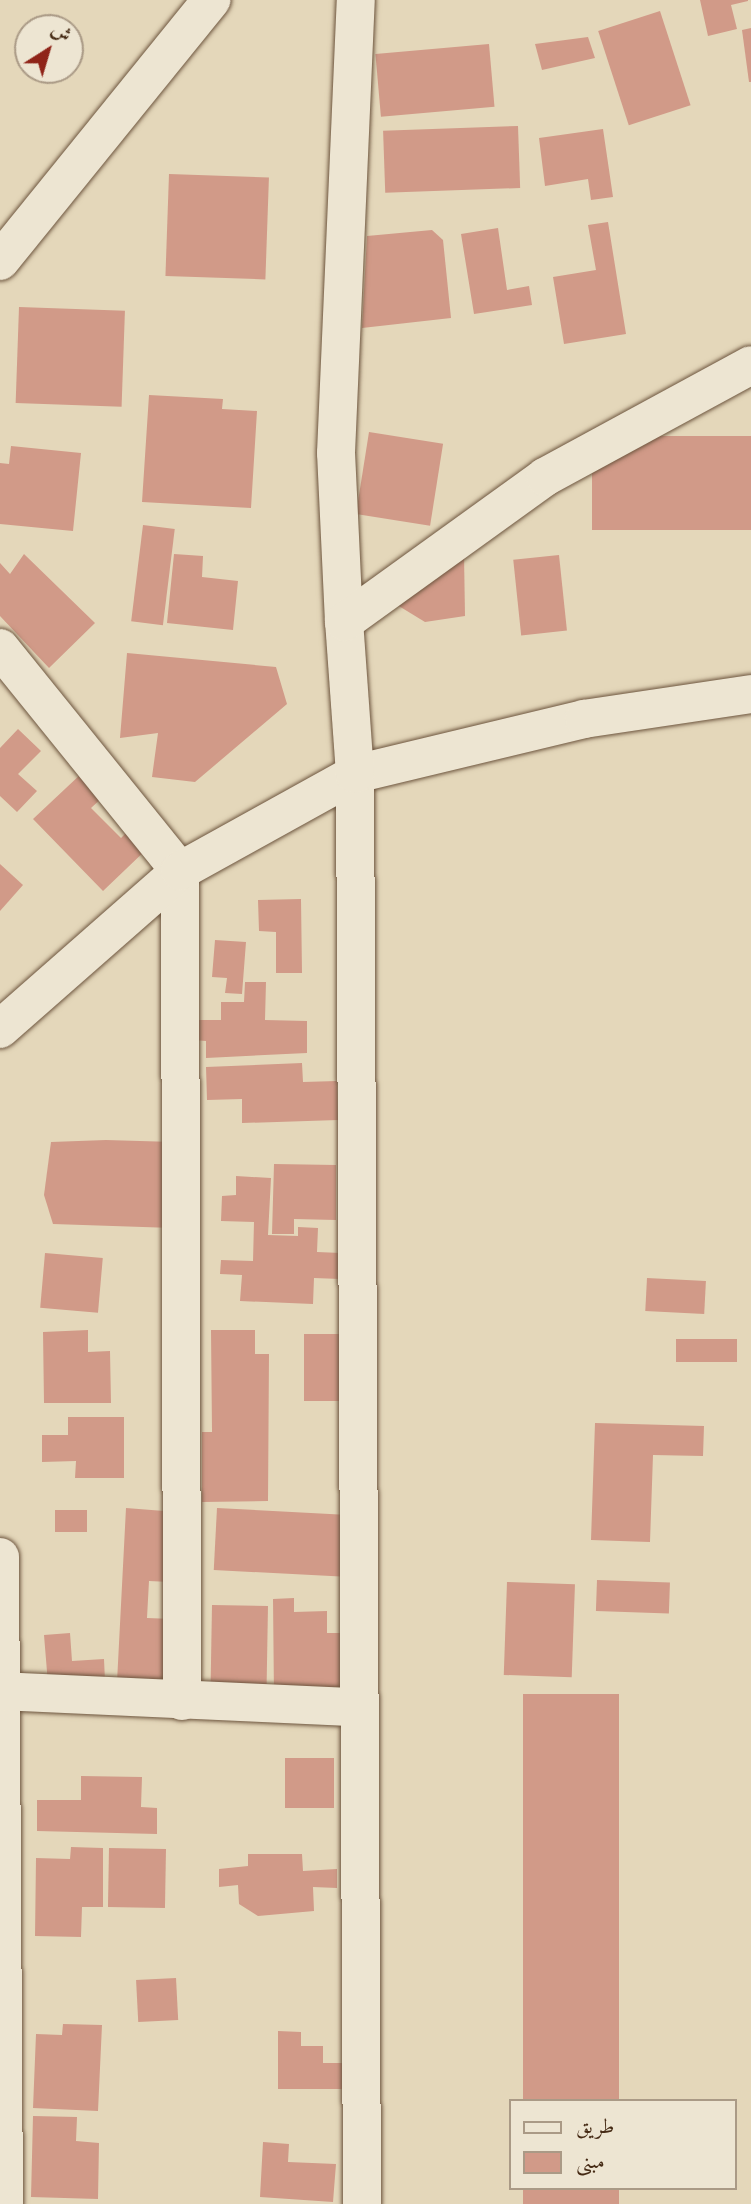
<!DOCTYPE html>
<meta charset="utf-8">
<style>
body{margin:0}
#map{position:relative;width:751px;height:2204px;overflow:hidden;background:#e4d7ba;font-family:"Sorts Mill Goudy",Amiri,serif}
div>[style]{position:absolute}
.building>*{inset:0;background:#d19a88;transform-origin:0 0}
.roads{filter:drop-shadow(0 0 2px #6d553e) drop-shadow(0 0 2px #6d553e)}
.street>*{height:38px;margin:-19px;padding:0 19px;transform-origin:19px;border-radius:19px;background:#ede5d2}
span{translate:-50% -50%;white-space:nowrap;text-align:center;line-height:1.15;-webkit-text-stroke:7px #ede5d2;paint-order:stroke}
.legend{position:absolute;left:509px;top:2099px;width:228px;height:91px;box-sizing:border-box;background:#ede5d2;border:2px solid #aa9a86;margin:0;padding:9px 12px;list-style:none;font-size:21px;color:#452a14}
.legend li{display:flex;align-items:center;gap:14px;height:35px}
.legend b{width:35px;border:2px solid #aa9a86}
.north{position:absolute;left:14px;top:14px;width:70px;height:70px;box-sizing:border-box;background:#ede5d2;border:2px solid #aa9a86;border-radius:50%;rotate:37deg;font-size:19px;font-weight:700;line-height:28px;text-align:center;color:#452a14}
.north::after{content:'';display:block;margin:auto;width:24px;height:32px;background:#8f2418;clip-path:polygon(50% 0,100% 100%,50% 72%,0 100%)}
</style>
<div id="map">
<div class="building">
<i style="clip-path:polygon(700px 0,748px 0,748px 1px,731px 5px,737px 29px,708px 36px)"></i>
<i style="left:660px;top:11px;width:99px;height:65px;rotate:72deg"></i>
<i style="clip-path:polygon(751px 28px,751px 82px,749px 82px,742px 30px)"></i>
<i style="clip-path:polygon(588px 37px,595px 58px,542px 70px,535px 44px)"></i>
<i style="left:489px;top:44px;width:63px;height:114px;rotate:85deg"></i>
<i style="left:518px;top:126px;width:62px;height:135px;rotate:88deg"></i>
<i style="clip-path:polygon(603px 129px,613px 197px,591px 200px,588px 179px,545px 186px,539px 138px)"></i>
<i style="left:169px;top:174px;width:100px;height:102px;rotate:2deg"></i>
<i style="clip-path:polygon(608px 222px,626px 334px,564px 344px,553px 277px,596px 270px,588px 225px)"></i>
<i style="clip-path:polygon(498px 228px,507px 290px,529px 286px,532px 305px,474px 314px,461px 234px)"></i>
<i style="clip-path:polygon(432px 230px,443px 240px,451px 318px,362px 328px,367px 236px)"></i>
<i style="left:19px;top:307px;width:106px;height:96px;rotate:2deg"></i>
<i style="clip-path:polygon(149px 395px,223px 399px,222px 409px,257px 411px,251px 508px,142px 502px)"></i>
<i style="left:369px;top:432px;width:75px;height:83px;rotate:9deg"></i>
<i style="left:751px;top:436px;width:94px;height:159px;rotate:90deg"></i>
<i style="clip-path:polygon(11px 446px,81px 453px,73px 531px,0 524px,0 463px,9px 464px)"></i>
<i style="left:143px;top:525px;width:32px;height:97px;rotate:7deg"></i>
<i style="clip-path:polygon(24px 554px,95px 623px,49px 668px,0 616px,0 563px,10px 574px)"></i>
<i style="clip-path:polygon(174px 554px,203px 556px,202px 577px,238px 581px,233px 630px,167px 623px)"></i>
<i style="clip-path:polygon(464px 555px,465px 616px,425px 622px,389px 600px)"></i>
<i style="left:559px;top:555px;width:76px;height:46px;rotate:84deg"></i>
<i style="clip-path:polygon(127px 653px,276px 667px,287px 704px,195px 782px,152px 777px,158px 733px,120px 738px)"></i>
<i style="clip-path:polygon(18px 729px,41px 751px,18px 774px,37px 791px,17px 812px,0 796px,0 748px)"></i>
<i style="clip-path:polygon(82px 773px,104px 796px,91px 808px,121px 838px,131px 828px,149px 847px,103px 891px,33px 819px)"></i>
<i style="clip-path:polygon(0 864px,23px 885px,0 911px)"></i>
<i style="clip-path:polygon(301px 899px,302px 973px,276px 973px,276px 932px,259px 931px,258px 900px)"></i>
<i style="clip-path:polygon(215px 940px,246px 942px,242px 994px,225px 993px,227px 978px,212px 977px)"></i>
<i style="clip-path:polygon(245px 982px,266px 982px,265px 1020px,307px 1021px,307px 1053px,206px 1058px,206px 1041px,193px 1040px,193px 1020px,221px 1020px,221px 1002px,244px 1002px)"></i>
<i style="clip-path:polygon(302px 1063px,303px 1082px,337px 1081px,338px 1120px,242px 1123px,242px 1099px,207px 1100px,206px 1067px)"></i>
<i style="clip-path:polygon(106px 1140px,174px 1142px,173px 1228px,53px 1224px,44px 1195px,51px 1142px)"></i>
<i style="clip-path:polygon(274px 1164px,336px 1165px,336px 1220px,294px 1219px,294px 1234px,272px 1234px)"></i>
<i style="clip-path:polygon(236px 1176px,271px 1178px,268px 1235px,298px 1236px,298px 1227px,318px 1228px,317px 1252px,341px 1253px,340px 1279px,314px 1278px,313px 1304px,240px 1301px,242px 1275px,220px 1274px,221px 1260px,253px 1261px,254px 1222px,221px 1221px,222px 1196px,236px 1195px)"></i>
<i style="left:45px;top:1253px;width:58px;height:55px;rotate:5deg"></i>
<i style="left:647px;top:1278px;width:59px;height:33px;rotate:3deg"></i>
<i style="clip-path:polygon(88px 1330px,88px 1352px,110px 1351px,111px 1403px,44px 1403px,43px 1332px)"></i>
<i style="clip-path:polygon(211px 1330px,255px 1330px,255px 1354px,269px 1354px,268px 1501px,202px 1502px,202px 1432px,212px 1432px)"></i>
<i style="left:304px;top:1334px;width:40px;height:67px"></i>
<i style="left:676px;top:1339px;width:61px;height:23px"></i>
<i style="clip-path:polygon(68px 1417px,124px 1417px,124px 1478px,75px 1478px,76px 1461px,42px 1462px,42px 1435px,68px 1435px)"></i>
<i style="clip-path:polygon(595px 1423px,704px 1426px,703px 1456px,653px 1455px,650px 1542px,591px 1540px)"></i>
<i style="clip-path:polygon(126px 1508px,164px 1511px,170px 1582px,149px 1581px,147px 1618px,173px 1619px,170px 1685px,117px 1682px)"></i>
<i style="left:217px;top:1508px;width:127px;height:62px;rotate:3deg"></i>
<i style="left:55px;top:1510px;width:32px;height:22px"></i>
<i style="left:597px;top:1580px;width:73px;height:31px;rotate:2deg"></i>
<i style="left:507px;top:1582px;width:68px;height:93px;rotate:2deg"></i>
<i style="clip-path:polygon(294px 1598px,294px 1612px,327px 1611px,327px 1633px,340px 1633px,341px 1695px,274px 1697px,273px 1599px)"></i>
<i style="left:212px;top:1605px;width:56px;height:84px;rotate:1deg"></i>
<i style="clip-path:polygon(70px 1633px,72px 1661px,104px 1659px,105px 1681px,48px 1684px,44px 1635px)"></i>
<i style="left:523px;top:1694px;width:96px;height:407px"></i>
<i style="left:334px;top:1758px;width:50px;height:49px;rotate:90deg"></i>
<i style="clip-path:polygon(81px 1776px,142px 1777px,141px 1807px,157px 1808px,157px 1834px,37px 1831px,37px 1800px,81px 1800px)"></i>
<i style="clip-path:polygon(71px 1847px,103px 1848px,103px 1907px,82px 1907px,81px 1937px,35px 1936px,36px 1858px,70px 1859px)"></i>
<i style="left:109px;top:1848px;width:57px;height:59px;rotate:1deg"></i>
<i style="clip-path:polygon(248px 1854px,302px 1854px,303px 1871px,337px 1869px,337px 1888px,313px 1887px,314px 1911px,258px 1916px,239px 1904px,238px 1885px,219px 1887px,219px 1869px,248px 1866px)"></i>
<i style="left:176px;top:1978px;width:42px;height:40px;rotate:87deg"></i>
<i style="clip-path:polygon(63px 2024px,102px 2025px,98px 2111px,33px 2108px,36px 2034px,62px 2035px)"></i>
<i style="clip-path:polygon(278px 2031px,301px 2032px,301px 2046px,323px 2046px,323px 2063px,344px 2063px,344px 2089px,278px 2089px)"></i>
<i style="clip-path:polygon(33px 2116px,77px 2117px,76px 2141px,99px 2143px,98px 2199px,31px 2197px)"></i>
<i style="clip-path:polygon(263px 2142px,289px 2144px,288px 2162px,336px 2164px,333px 2202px,260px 2197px)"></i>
<i style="left:523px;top:2188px;width:96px;height:16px"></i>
</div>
<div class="roads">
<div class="street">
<i style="left:0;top:261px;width:336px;rotate:-51deg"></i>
<i style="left:344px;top:622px;width:169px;rotate:-92.7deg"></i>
<i style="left:336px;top:453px;width:453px;rotate:-87.5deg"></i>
<i style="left:0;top:648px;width:287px;rotate:51.1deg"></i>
<i style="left:180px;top:871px;width:830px;rotate:89.86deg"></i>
<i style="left:0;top:1029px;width:240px;rotate:-41.3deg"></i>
<i style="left:180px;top:871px;width:200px;rotate:-29deg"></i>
<i style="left:355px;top:774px;width:236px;rotate:-13.5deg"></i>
<i style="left:584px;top:719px;width:169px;rotate:-8.5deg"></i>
<i style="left:0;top:1557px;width:647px;rotate:89.65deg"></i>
<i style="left:0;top:1691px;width:359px;rotate:2.6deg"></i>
<i style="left:362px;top:2204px;width:1430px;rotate:-90.28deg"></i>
<i style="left:355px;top:774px;width:152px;rotate:-94.1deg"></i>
<i style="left:344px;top:622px;width:248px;rotate:-35.8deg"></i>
<i style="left:545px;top:477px;width:234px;rotate:-28.5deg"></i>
</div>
</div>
<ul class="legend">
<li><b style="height:9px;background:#ede5d2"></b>طريق</li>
<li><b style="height:19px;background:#d19a88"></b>مبنى</li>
</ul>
<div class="north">ش</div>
</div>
